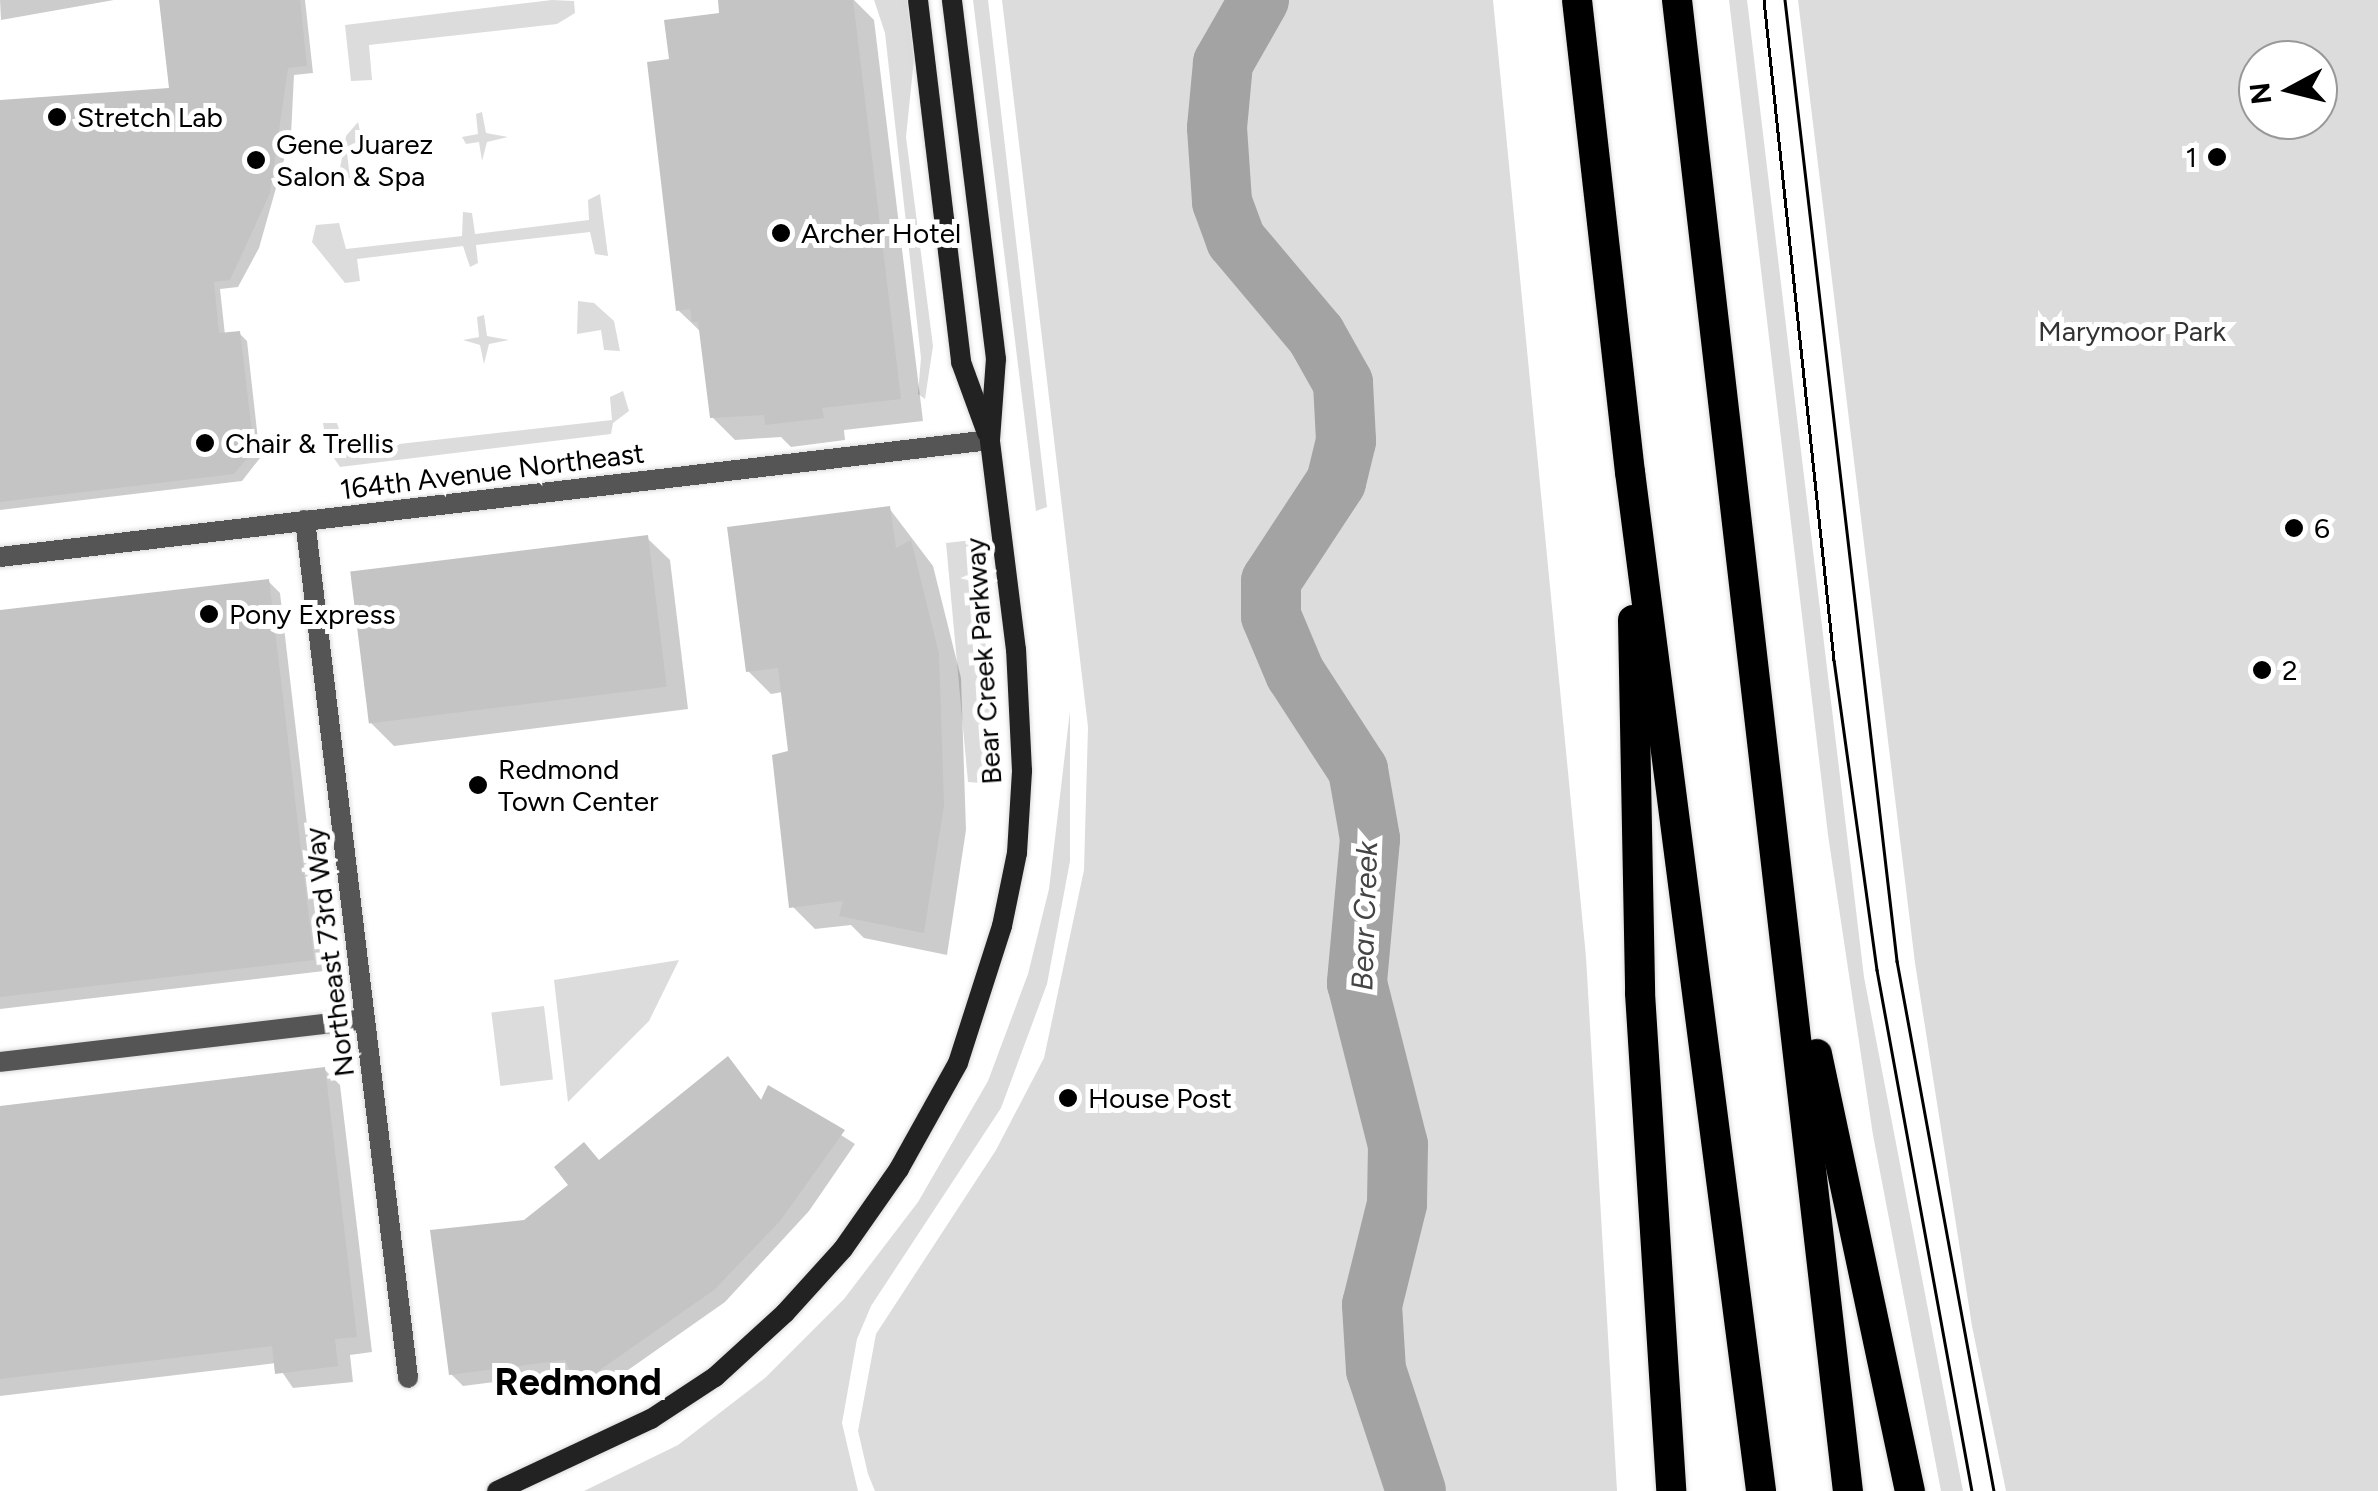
<!DOCTYPE html>
<style>
body{margin:0}
#map{position:relative;width:2378px;height:1491px;overflow:hidden;background:#fff;font-family:Figtree,sans-serif}
div>[style]{position:absolute}
.green>*{inset:0;background:#dcdcdc;transform-origin:0 0}
.shadow>*{inset:0;background:#0003}
.river>*{height:60px;margin:-30px;padding:0 30px;transform-origin:30px;border-radius:30px;background:#a3a3a3}
.building>*{inset:0;background:#c4c4c4;transform-origin:0 0}
.roads{filter:drop-shadow(0 0 2px #dbdbdb) drop-shadow(0 0 2px #dbdbdb)}
.street>*{height:20px;margin:-10px;padding:0 10px;transform-origin:10px;border-radius:10px;background:#555}
.secondary>*{height:20px;margin:-10px;padding:0 10px;transform-origin:10px;border-radius:10px;background:#222}
.highway>*{height:30px;margin:-15px;padding:0 15px;transform-origin:15px;border-radius:15px;background:#000}
.tram>*{height:2.5px;margin:-1.25px;padding:0 1.25px;transform-origin:1.25px;border-radius:1.25px;background:#000}
.dots>*{width:28px;height:28px;translate:-50% -50%;box-sizing:border-box;border:5px solid #fff;border-radius:50%}
span{translate:-50% -50%;white-space:nowrap;text-align:center;line-height:1.15;-webkit-text-stroke:10px #fff;paint-order:stroke}
.poi-label{font-size:28px;color:#000}
.left{translate:0 -50%;text-align:left}
.right{translate:-100% -50%;text-align:right}
.park-label{font-size:28px;color:#333}
.street-label{font-size:28px;color:#000}
.water-label{font-size:30px;color:#444;font-style:italic}
.district-label{font-size:38px;color:#000;font-weight:700}
.north{position:absolute;left:2238px;top:40px;width:100px;height:100px;box-sizing:border-box;background:#fff;border:2px solid #999;border-radius:50%;rotate:263deg;font-size:28px;font-weight:700;line-height:40px;text-align:center;color:#000}
.north::after{content:'';display:block;margin:auto;width:35px;height:45px;background:#000;clip-path:polygon(50% 0,100% 100%,50% 72%,0 100%)}
</style>
<div id="map">
<div class="green">
<i style="clip-path:polygon(552px 0,574px 1px,575px 13px,557px 24px,369px 45px,372px 80px,351px 81px,345px 25px)"></i>
<i style="clip-path:polygon(874px 0,907px 0,914px 59px,906px 137px,933px 346px,925px 399px,918px 394px,921px 358px,885px 33px)"></i>
<i style="clip-path:polygon(973px 0,988px 0,1047px 507px,1036px 511px)"></i>
<i style="clip-path:polygon(1002px 0,1493px 0,1586px 957px,1617px 1491px,875px 1491px,868px 1474px,858px 1431px,876px 1334px,996px 1150px,1044px 1058px,1084px 870px,1088px 727px)"></i>
<i style="clip-path:polygon(1729px 0,1747px 0,1864px 977px,1963px 1491px,1941px 1491px,1873px 1135px,1828px 835px)"></i>
<i style="clip-path:polygon(evenodd,1798px 0,2378px 0,2378px 1491px,2006px 1491px,1972px 1326px,1915px 963px,1798px 0,2258px 60px,2318px 60px,2318px 120px,2258px 120px,2258px 60px)"></i>
<i style="clip-path:polygon(482px 112px,486px 133px,508px 137px,487px 142px,482px 161px,479px 142px,466px 144px,462px 137px,478px 134px,476px 114px)"></i>
<i style="clip-path:polygon(358px 122px,364px 150px,347px 153px,350px 178px,343px 181px,338px 179px,346px 136px)"></i>
<i style="clip-path:polygon(600px 194px,608px 256px,595px 254px,590px 232px,476px 245px,478px 263px,470px 267px,463px 246px,357px 259px,360px 281px,345px 283px,312px 242px,316px 225px,339px 223px,346px 249px,462px 236px,463px 212px,472px 213px,475px 234px,589px 220px,588px 200px)"></i>
<i style="clip-path:polygon(578px 301px,594px 303px,614px 321px,620px 351px,604px 350px,601px 330px,577px 334px)"></i>
<i style="clip-path:polygon(484px 315px,487px 336px,509px 340px,489px 344px,484px 364px,480px 345px,463px 340px,479px 337px,477px 317px)"></i>
<i style="clip-path:polygon(623px 391px,629px 411px,613px 423px,611px 434px,340px 467px,327px 448px,323px 423px,337px 423px,346px 450px,612px 420px,610px 397px)"></i>
<i style="clip-path:polygon(973px 540px,989px 673px,992px 784px,968px 782px,946px 543px)"></i>
<i style="clip-path:polygon(1070px 711px,1070px 861px,1047px 984px,1001px 1108px,871px 1306px,857px 1339px,842px 1423px,858px 1491px,584px 1491px,678px 1445px,765px 1378px,844px 1299px,918px 1202px,988px 1081px,1028px 974px,1049px 889px)"></i>
<i style="clip-path:polygon(679px 960px,649px 1021px,568px 1102px,554px 980px)"></i>
<i style="left:544px;top:1006px;width:74px;height:53px;rotate:83deg"></i>
</div>
<div class="shadow">
<i style="clip-path:polygon(0 0,114px 0,1px 20px)"></i>
<i style="clip-path:polygon(162px 0,305px 0,313px 73px,294px 75px,291px 135px,259px 248px,238px 287px,220px 289px,225px 335px,240px 334px,247px 341px,260px 458px,242px 481px,0 510px,0 108px,172px 90px)"></i>
<i style="clip-path:polygon(735px 0,854px 0,874px 20px,923px 421px,844px 430px,845px 440px,791px 447px,781px 437px,735px 440px,712px 417px,702px 333px,678px 310px,672px 62px)"></i>
<i style="clip-path:polygon(889px 508px,933px 566px,961px 678px,966px 830px,947px 955px,864px 938px,851px 925px,815px 929px,792px 906px,791px 753px,783px 692px,771px 694px,748px 671px)"></i>
<i style="clip-path:polygon(647px 538px,670px 560px,688px 709px,394px 746px,371px 723px)"></i>
<i style="clip-path:polygon(268px 581px,280px 593px,324px 971px,0 1009px,0 613px)"></i>
<i style="clip-path:polygon(728px 1060px,763px 1102px,769px 1089px,855px 1144px,809px 1211px,725px 1302px,591px 1396px,574px 1372px,463px 1386px,451px 1374px,525px 1222px)"></i>
<i style="clip-path:polygon(324px 1069px,340px 1085px,372px 1352px,350px 1355px,353px 1382px,293px 1388px,276px 1363px,0 1396px,0 1108px)"></i>
</div>
<div class="river">
<i style="left:1259px;top:0;width:73px;rotate:119.7deg"></i>
<i style="left:1223px;top:63px;width:65px;rotate:95.3deg"></i>
<i style="left:1217px;top:128px;width:74px;rotate:86.1deg"></i>
<i style="left:1222px;top:202px;width:40px;rotate:69.8deg"></i>
<i style="left:1236px;top:240px;width:124px;rotate:49.9deg"></i>
<i style="left:1316px;top:335px;width:55px;rotate:60.6deg"></i>
<i style="left:1343px;top:383px;width:58px;rotate:87deg"></i>
<i style="left:1346px;top:441px;width:42px;rotate:103.7deg"></i>
<i style="left:1336px;top:482px;width:118px;rotate:123.3deg"></i>
<i style="left:1271px;top:581px;width:35px;rotate:90deg"></i>
<i style="left:1271px;top:616px;width:62px;rotate:67.2deg"></i>
<i style="left:1295px;top:673px;width:116px;rotate:57deg"></i>
<i style="left:1358px;top:770px;width:70px;rotate:80.1deg"></i>
<i style="left:1370px;top:839px;width:145px;rotate:95.2deg"></i>
<i style="left:1357px;top:983px;width:167px;rotate:75.8deg"></i>
<i style="left:1398px;top:1145px;width:59px;rotate:91deg"></i>
<i style="left:1397px;top:1204px;width:104px;rotate:103.9deg"></i>
<i style="left:1372px;top:1305px;width:65px;rotate:86.5deg"></i>
<i style="left:1376px;top:1370px;width:127px;rotate:71.7deg"></i>
</div>
<div class="building">
<i style="clip-path:polygon(159px 0,300px 0,307px 66px,288px 68px,270px 193px,230px 280px,214px 282px,219px 333px,240px 331px,254px 450px,234px 474px,0 502px,0 100px,169px 88px)"></i>
<i style="clip-path:polygon(718px 0,853px 0,901px 399px,822px 408px,824px 418px,765px 425px,764px 415px,710px 418px,698px 322px,692px 322px,690px 309px,676px 311px,647px 62px,669px 59px,664px 20px,719px 13px)"></i>
<i style="clip-path:polygon(890px 506px,896px 548px,911px 540px,939px 654px,944px 805px,924px 933px,839px 916px,843px 901px,789px 908px,772px 755px,788px 751px,778px 668px,746px 672px,727px 527px)"></i>
<i style="left:648px;top:535px;width:153px;height:300px;rotate:83deg"></i>
<i style="clip-path:polygon(269px 579px,314px 960px,0 997px,0 610px)"></i>
<i style="clip-path:polygon(728px 1056px,761px 1100px,768px 1085px,845px 1130px,780px 1221px,714px 1290px,577px 1386px,565px 1360px,449px 1375px,430px 1230px,524px 1220px,568px 1185px,554px 1167px,584px 1142px,599px 1160px)"></i>
<i style="clip-path:polygon(325px 1067px,357px 1337px,335px 1339px,338px 1366px,275px 1374px,272px 1346px,0 1379px,0 1106px)"></i>
</div>
<div class="roads">
<div class="street">
<i style="left:305px;top:520px;width:864px;rotate:83.15deg"></i>
<i style="left:0;top:557px;width:997px;rotate:-6.74deg"></i>
<i style="left:0;top:1062px;width:367px;rotate:-6.7deg"></i>
</div>
<div class="secondary">
<i style="left:918px;top:0;width:365px;rotate:83.2deg"></i>
<i style="left:961px;top:362px;width:76px;rotate:69.9deg"></i>
<i style="left:497px;top:1491px;width:170px;rotate:-25.1deg"></i>
<i style="left:651px;top:1419px;width:77px;rotate:-33.3deg"></i>
<i style="left:715px;top:1377px;width:95px;rotate:-42.4deg"></i>
<i style="left:785px;top:1313px;width:86px;rotate:-47.8deg"></i>
<i style="left:843px;top:1249px;width:98px;rotate:-55deg"></i>
<i style="left:899px;top:1169px;width:121px;rotate:-60.9deg"></i>
<i style="left:958px;top:1063px;width:144px;rotate:-72.2deg"></i>
<i style="left:1002px;top:926px;width:75px;rotate:-78.4deg"></i>
<i style="left:1017px;top:853px;width:82px;rotate:-86.5deg"></i>
<i style="left:1022px;top:771px;width:121px;rotate:-92.8deg"></i>
<i style="left:1016px;top:650px;width:212px;rotate:-97.1deg"></i>
<i style="left:990px;top:440px;width:81px;rotate:-85.8deg"></i>
<i style="left:996px;top:359px;width:362px;rotate:-97deg"></i>
</div>
<div class="highway">
<i style="left:1577px;top:0;width:475px;rotate:83.6deg"></i>
<i style="left:1630px;top:472px;width:1027px;rotate:82.67deg"></i>
<i style="left:1677px;top:0;width:1501px;rotate:83.46deg"></i>
<i style="left:1633px;top:620px;width:373px;rotate:88.9deg"></i>
<i style="left:1640px;top:993px;width:499px;rotate:86.4deg"></i>
<i style="left:1817px;top:1054px;width:447px;rotate:78deg"></i>
</div>
</div>
<div class="tram">
<i style="left:1764px;top:0;width:664px;rotate:83.95deg"></i>
<i style="left:1834px;top:660px;width:313px;rotate:82.1deg"></i>
<i style="left:1877px;top:970px;width:530px;rotate:79.67deg"></i>
<i style="left:1785px;top:0;width:968px;rotate:83.35deg"></i>
<i style="left:1897px;top:961px;width:539px;rotate:79.63deg"></i>
</div>
<div class="dots">
<i style="left:57px;top:117px;background:#000"></i>
<i style="left:2217px;top:157px;background:#000"></i>
<i style="left:256px;top:160px;background:#000"></i>
<i style="left:781px;top:233px;background:#000"></i>
<i style="left:205px;top:443px;background:#000"></i>
<i style="left:2294px;top:528px;background:#000"></i>
<i style="left:209px;top:614px;background:#000"></i>
<i style="left:2262px;top:670px;background:#000"></i>
<i style="left:478px;top:785px;background:#000"></i>
<i style="left:1068px;top:1098px;background:#000"></i>
</div>
<div class="poi-label">
<span class="left" style="left:77px;top:117px">Stretch Lab</span>
<span class="left" style="left:276px;top:160px">Gene Juarez<br>Salon &amp; Spa</span>
<span class="right" style="left:2197px;top:157px">1</span>
<span class="left" style="left:801px;top:233px">Archer Hotel</span>
<span class="left" style="left:225px;top:443px">Chair &amp; Trellis</span>
<span class="left" style="left:2314px;top:528px">6</span>
<span class="left" style="left:229px;top:614px">Pony Express</span>
<span class="left" style="left:2282px;top:670px">2</span>
<span class="left" style="left:498px;top:785px">Redmond<br>Town Center</span>
<span class="left" style="left:1088px;top:1098px">House Post</span>
</div>
<div class="park-label">
<span style="left:2132px;top:331px">Marymoor Park</span>
</div>
<div class="street-label">
<span style="left:492px;top:471px;rotate:-7deg">164th Avenue Northeast</span>
<span style="left:983px;top:661px;rotate:-94deg">Bear Creek Parkway</span>
<span style="left:329px;top:952px;rotate:-97deg">Northeast 73rd Way</span>
</div>
<div class="water-label">
<span style="left:1365px;top:916px;rotate:-88deg">Bear Creek</span>
</div>
<div class="district-label">
<span style="left:578px;top:1383px">Redmond</span>
</div>
<div class="north">N</div>
</div>
